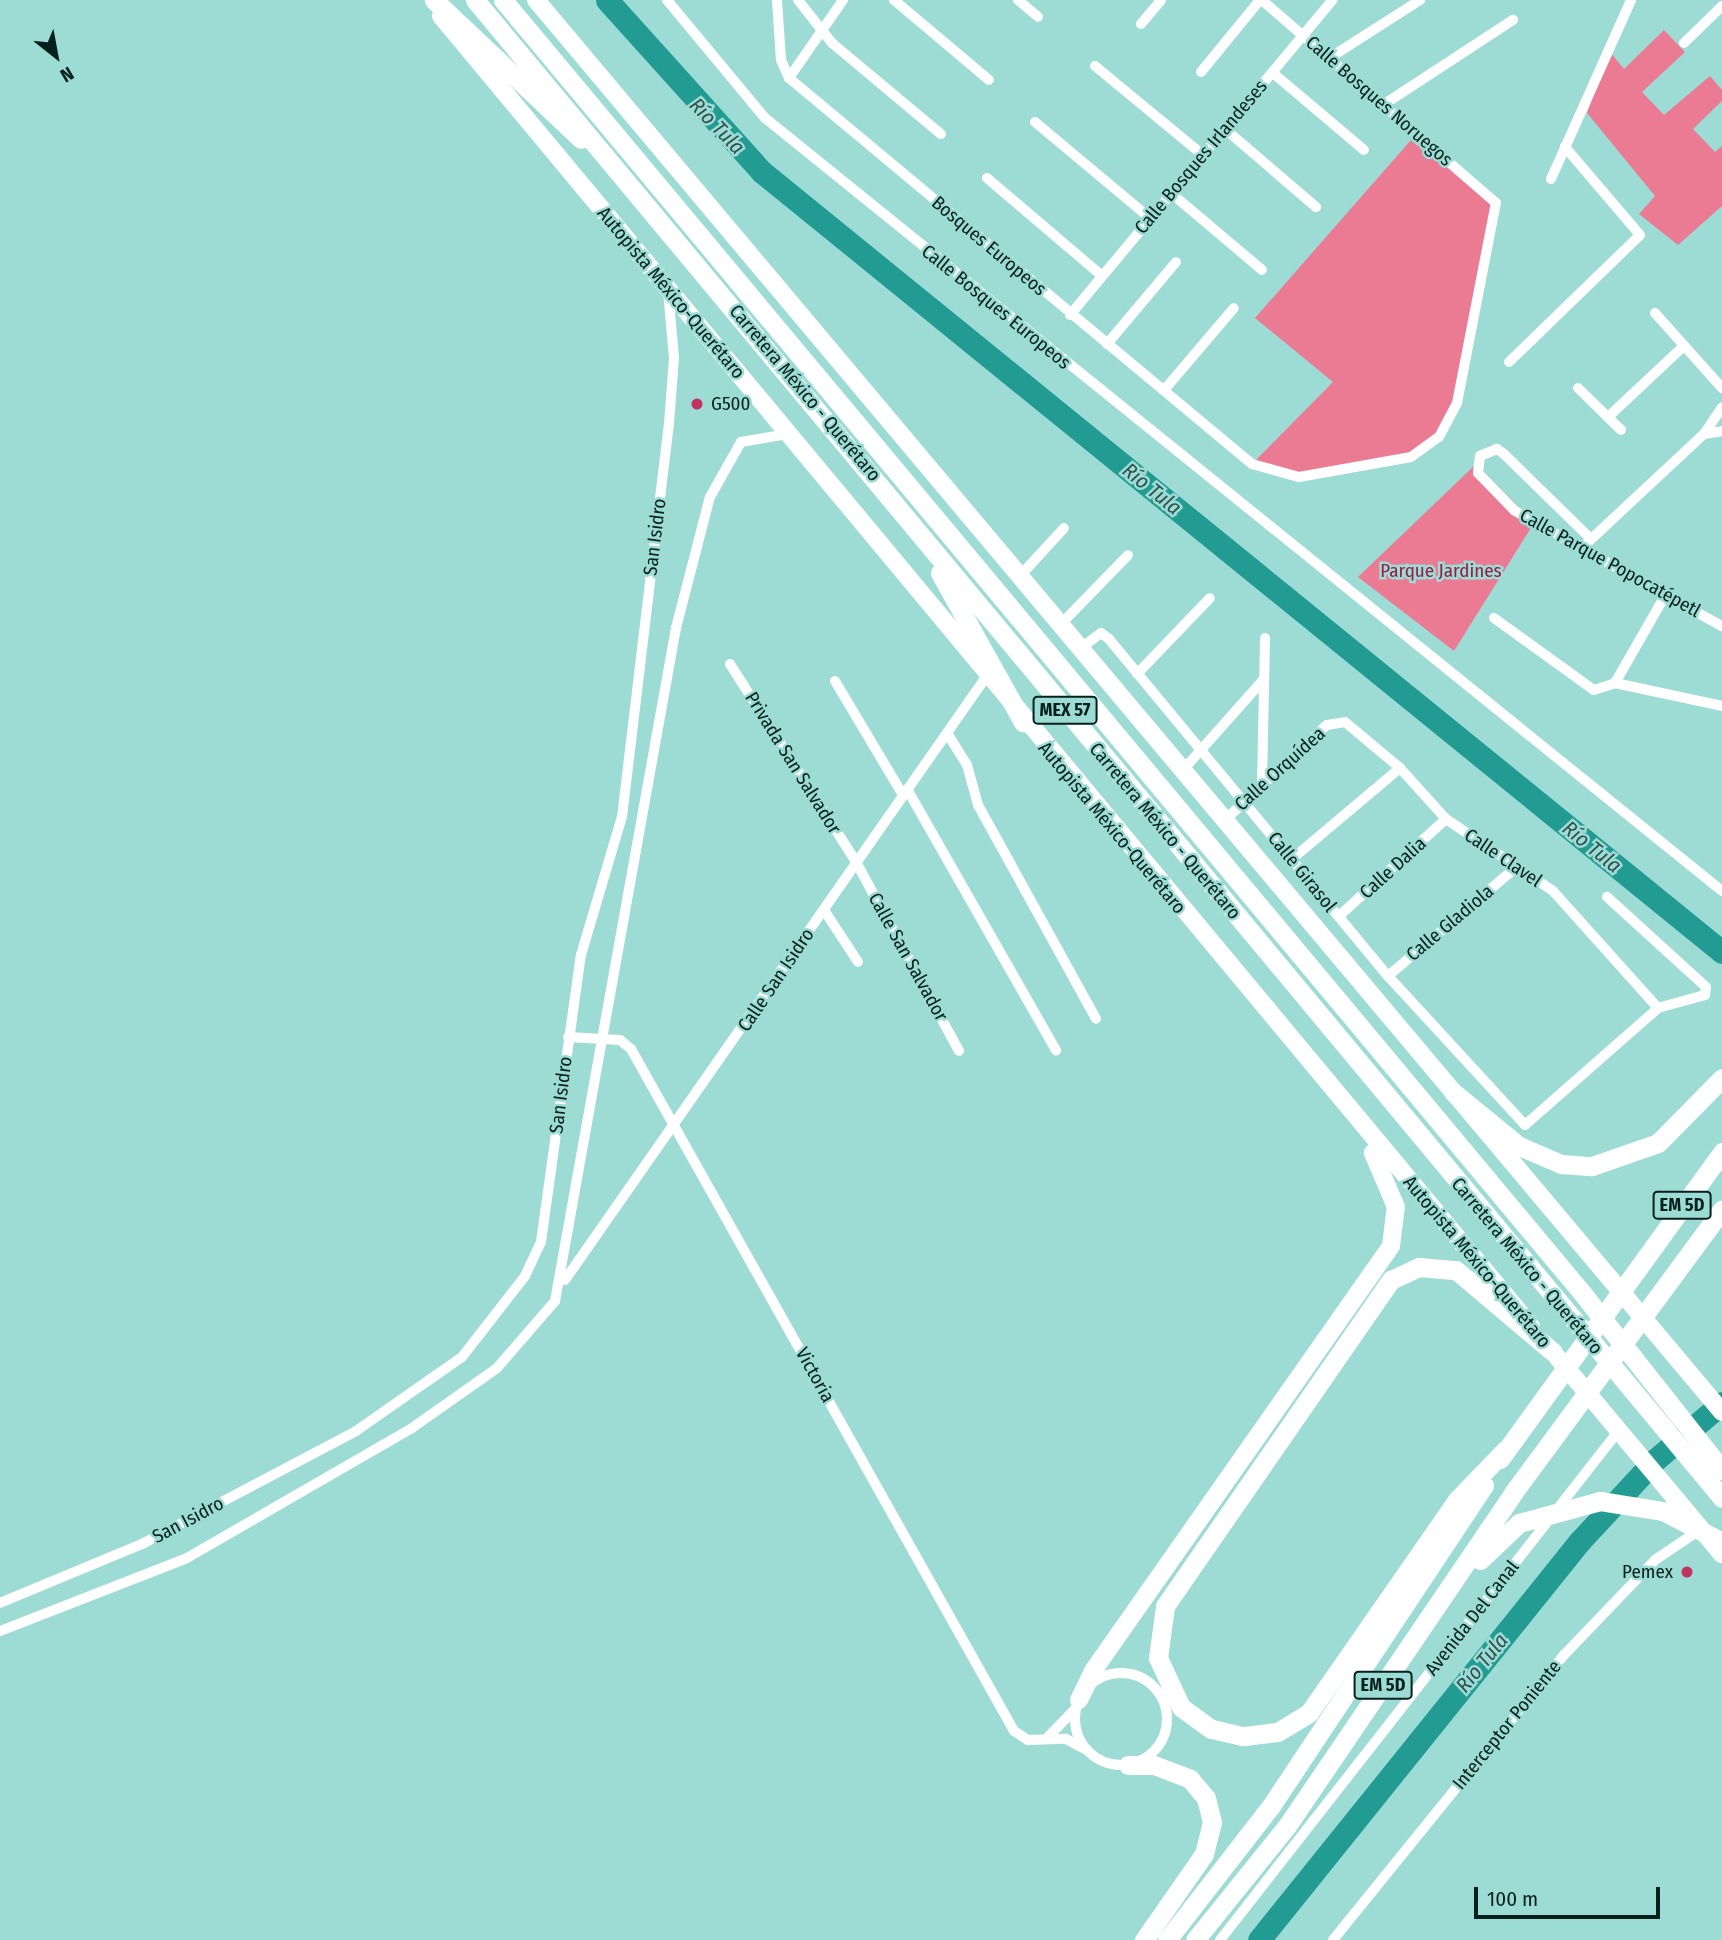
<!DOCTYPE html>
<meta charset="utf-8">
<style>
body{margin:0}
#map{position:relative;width:1722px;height:1940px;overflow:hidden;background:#9ddcd5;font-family:"Fira Sans Condensed",sans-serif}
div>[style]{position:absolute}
.green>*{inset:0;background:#eb7b93}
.river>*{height:23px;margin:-11.5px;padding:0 11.5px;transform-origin:11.5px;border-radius:11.5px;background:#229c93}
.street>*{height:10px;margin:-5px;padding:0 5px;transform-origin:5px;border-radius:5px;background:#fff}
.street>.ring{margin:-5px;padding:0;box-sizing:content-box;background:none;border:10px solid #fff;border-radius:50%}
.primary>*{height:18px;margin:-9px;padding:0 9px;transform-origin:9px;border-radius:9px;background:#fff}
.highway>*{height:19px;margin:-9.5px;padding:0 9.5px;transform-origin:9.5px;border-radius:9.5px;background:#fff}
.dots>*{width:19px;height:19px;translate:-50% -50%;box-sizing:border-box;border:4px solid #9ddcd5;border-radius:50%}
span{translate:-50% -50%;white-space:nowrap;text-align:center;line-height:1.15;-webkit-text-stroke:5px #9ddcd5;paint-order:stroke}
.shield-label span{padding:2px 5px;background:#9ddcd5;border:2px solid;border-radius:5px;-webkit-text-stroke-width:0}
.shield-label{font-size:18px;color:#05201d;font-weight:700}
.street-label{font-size:19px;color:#05201d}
.poi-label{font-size:19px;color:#05201d}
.left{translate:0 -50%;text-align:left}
.right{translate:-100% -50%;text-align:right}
.park-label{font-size:19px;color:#981c45}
.water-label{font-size:21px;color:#2f514d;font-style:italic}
.north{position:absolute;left:21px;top:21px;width:70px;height:70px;-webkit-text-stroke:5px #9ddcd5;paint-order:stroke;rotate:149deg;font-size:19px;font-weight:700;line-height:28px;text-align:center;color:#05201d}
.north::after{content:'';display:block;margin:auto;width:24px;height:32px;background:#05201d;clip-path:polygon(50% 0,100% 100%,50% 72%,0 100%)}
.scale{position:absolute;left:1474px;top:1887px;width:186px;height:32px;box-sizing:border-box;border:4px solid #05201d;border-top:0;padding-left:9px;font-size:21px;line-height:24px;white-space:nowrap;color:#05201d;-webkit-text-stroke:5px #9ddcd5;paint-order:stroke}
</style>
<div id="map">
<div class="green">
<i style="clip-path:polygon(1664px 30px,1685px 52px,1642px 92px,1664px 115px,1710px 76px,1722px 90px,1722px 101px,1693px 129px,1715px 152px,1722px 146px,1722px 206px,1678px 245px,1639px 214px,1655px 196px,1587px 113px,1610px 52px,1624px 69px)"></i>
<i style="clip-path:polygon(1418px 132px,1496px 203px,1457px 403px,1425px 450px,1299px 477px,1252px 464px,1333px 382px,1255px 318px)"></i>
<i style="clip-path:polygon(1476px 464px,1534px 523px,1454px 651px,1358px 577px)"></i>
</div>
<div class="river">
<i style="left:607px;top:0;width:232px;rotate:48deg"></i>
<i style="left:762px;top:172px;width:1237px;rotate:39.09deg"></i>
<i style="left:1259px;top:1940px;width:511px;rotate:-51.2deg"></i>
<i style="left:1579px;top:1542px;width:112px;rotate:-47.2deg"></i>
<i style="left:1655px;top:1460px;width:88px;rotate:-40.4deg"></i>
</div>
<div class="street">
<i style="left:667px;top:0;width:153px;rotate:50.3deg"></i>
<i style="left:765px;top:118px;width:1230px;rotate:38.93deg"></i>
<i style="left:777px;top:0;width:60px;rotate:86.2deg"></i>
<i style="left:781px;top:60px;width:20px;rotate:66deg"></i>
<i style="left:789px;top:78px;width:603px;rotate:39.82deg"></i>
<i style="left:1252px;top:464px;width:49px;rotate:15.5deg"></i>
<i style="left:1299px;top:477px;width:114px;rotate:-10.1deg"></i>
<i style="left:1411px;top:457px;width:34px;rotate:-36deg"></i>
<i style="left:1439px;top:437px;width:38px;rotate:-62deg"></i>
<i style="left:1457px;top:403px;width:204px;rotate:-79deg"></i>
<i style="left:1496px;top:203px;width:310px;rotate:-139.1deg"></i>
<i style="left:798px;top:0;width:55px;rotate:51.7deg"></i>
<i style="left:832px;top:43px;width:142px;rotate:39.9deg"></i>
<i style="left:894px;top:0;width:124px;rotate:40.1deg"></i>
<i style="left:1018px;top:0;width:26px;rotate:40deg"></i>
<i style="left:1141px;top:24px;width:31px;rotate:-50deg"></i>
<i style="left:1684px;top:43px;width:53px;rotate:-44.2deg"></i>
<i style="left:1331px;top:57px;width:106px;rotate:-32.6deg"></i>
<i style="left:1095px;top:66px;width:140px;rotate:39.5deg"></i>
<i style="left:1201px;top:72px;width:93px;rotate:-50.7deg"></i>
<i style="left:1273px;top:73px;width:119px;rotate:40.2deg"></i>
<i style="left:789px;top:78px;width:95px;rotate:-55.3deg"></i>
<i style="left:1386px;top:103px;width:152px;rotate:-33.2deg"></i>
<i style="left:1035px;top:122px;width:150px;rotate:39.9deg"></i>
<i style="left:1225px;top:129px;width:120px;rotate:40.6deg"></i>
<i style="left:987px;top:178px;width:151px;rotate:40.4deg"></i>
<i style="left:1551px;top:179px;width:196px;rotate:-65.9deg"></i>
<i style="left:1171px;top:193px;width:119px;rotate:40.2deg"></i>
<i style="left:1655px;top:313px;width:101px;rotate:48.2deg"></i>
<i style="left:1070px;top:315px;width:410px;rotate:-50.2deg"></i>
<i style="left:1107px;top:344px;width:107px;rotate:-49.9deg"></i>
<i style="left:1509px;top:362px;width:182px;rotate:-44.1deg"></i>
<i style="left:1640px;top:235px;width:116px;rotate:-130.4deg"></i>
<i style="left:1578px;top:388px;width:60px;rotate:44.3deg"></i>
<i style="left:1165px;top:389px;width:106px;rotate:-49.6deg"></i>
<i style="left:1608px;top:417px;width:104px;rotate:-43.1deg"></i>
<i style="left:1704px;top:434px;width:18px;rotate:-9deg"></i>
<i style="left:1591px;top:539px;width:122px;rotate:-135.7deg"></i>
<i style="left:1504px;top:454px;width:9px;rotate:-144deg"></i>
<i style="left:1497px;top:449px;width:18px;rotate:158deg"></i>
<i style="left:1480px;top:456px;width:17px;rotate:97deg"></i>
<i style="left:1478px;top:473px;width:53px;rotate:45.8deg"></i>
<i style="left:1515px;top:511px;width:237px;rotate:29.1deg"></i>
<i style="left:1587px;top:543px;width:160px;rotate:-43deg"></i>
<i style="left:1704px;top:434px;width:32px;rotate:-56deg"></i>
<i style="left:1020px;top:576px;width:65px;rotate:-47.5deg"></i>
<i style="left:1494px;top:618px;width:123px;rotate:35.8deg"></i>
<i style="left:1594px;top:690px;width:22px;rotate:-18deg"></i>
<i style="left:1615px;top:683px;width:109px;rotate:12.1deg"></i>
<i style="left:1061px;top:624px;width:96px;rotate:-45.8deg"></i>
<i style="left:1081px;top:648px;width:25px;rotate:-37deg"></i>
<i style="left:1101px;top:633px;width:10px;rotate:37deg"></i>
<i style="left:1109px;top:639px;width:438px;rotate:50.4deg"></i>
<i style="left:1388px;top:976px;width:202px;rotate:47.4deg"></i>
<i style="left:1525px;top:1125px;width:177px;rotate:-41.3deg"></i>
<i style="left:1658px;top:1008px;width:49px;rotate:-15.5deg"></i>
<i style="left:1705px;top:995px;width:8px;rotate:-83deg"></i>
<i style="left:1706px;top:987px;width:134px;rotate:-137.7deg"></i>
<i style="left:730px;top:664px;width:235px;rotate:57.5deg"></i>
<i style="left:856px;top:862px;width:215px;rotate:61.4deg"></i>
<i style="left:1137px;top:674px;width:105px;rotate:-46.2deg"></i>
<i style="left:835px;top:681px;width:133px;rotate:59.2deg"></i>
<i style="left:1615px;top:683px;width:103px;rotate:-60.2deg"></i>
<i style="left:947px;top:733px;width:38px;rotate:58deg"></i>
<i style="left:967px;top:765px;width:41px;rotate:74.6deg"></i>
<i style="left:978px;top:805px;width:244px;rotate:61.1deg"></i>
<i style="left:1183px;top:770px;width:122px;rotate:-48.3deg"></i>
<i style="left:1262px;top:783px;width:145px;rotate:-88.8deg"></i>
<i style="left:907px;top:789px;width:301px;rotate:60.3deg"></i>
<i style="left:1225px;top:820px;width:139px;rotate:-43deg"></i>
<i style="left:1327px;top:725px;width:18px;rotate:-9deg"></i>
<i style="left:1345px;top:722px;width:72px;rotate:39.9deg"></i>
<i style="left:1400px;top:768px;width:69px;rotate:48deg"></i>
<i style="left:1446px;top:819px;width:129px;rotate:33.9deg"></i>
<i style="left:1553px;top:891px;width:157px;rotate:48.1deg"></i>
<i style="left:1292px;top:859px;width:141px;rotate:-40.1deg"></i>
<i style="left:824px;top:910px;width:62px;rotate:56.8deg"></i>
<i style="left:1339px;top:916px;width:144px;rotate:-42.2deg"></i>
<i style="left:1388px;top:976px;width:164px;rotate:-40.3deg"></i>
<i style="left:568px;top:1037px;width:52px;rotate:3.3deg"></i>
<i style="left:620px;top:1040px;width:14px;rotate:39deg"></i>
<i style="left:631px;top:1049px;width:782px;rotate:60.68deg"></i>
<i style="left:1014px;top:1731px;width:17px;rotate:33deg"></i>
<i style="left:1028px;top:1740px;width:38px;rotate:-2deg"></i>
<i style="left:1066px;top:1739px;width:24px;rotate:28deg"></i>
<i style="left:565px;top:1280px;width:735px;rotate:-55.08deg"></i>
<i style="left:0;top:1603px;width:154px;rotate:-22.6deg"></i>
<i style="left:142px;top:1544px;width:242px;rotate:-27.8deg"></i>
<i style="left:356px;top:1431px;width:129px;rotate:-34.9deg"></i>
<i style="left:462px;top:1357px;width:103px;rotate:-52.1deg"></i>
<i style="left:525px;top:1276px;width:38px;rotate:-65deg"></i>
<i style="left:541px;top:1242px;width:290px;rotate:-82.1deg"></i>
<i style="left:581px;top:955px;width:144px;rotate:-73.5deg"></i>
<i style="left:622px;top:817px;width:396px;rotate:-83.2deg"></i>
<i style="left:669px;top:424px;width:66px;rotate:-85.7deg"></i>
<i style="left:674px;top:358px;width:67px;rotate:-95.1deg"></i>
<i style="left:0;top:1631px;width:201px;rotate:-21.3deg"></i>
<i style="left:187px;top:1558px;width:260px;rotate:-30deg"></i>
<i style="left:412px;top:1428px;width:104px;rotate:-35.2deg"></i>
<i style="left:497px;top:1368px;width:89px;rotate:-49.1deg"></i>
<i style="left:555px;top:1301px;width:684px;rotate:-79.81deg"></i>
<i style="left:676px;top:628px;width:135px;rotate:-75.5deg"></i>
<i style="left:710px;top:497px;width:63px;rotate:-60.6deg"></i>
<i style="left:741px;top:442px;width:48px;rotate:-9.7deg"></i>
<i class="ring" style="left:1075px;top:1673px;width:82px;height:82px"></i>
<i style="left:1048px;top:1737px;width:39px;rotate:-46deg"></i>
<i style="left:1220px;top:1940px;width:649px;rotate:-51.95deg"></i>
<i style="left:1333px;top:1940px;width:367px;rotate:-51deg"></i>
<i style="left:1564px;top:1655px;width:132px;rotate:-46.2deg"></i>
<i style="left:1655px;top:1560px;width:55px;rotate:-34deg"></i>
</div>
<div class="primary">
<i style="left:536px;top:0;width:1844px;rotate:49.97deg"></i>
<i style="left:441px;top:16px;width:1704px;rotate:50.24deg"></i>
<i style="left:1558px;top:1358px;width:256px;rotate:50.1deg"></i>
<i style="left:1079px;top:1700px;width:32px;rotate:-64deg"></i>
<i style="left:1093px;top:1671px;width:519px;rotate:-54.96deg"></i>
<i style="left:1391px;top:1246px;width:39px;rotate:-83deg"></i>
<i style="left:1396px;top:1207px;width:59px;rotate:-113.1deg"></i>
</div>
<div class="highway">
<i style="left:434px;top:0;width:202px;rotate:43.4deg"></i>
<i style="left:475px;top:0;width:1949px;rotate:50.22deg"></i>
<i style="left:503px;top:0;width:1679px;rotate:50.15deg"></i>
<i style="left:1579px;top:1289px;width:231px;rotate:51.7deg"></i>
<i style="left:940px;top:573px;width:171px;rotate:60.9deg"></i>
<i style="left:1453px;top:1092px;width:85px;rotate:39.3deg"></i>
<i style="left:1519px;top:1146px;width:46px;rotate:23.2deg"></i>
<i style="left:1561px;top:1164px;width:31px;rotate:4deg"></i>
<i style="left:1592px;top:1166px;width:70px;rotate:-19.2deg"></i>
<i style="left:1658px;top:1143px;width:91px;rotate:-45.4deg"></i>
<i style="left:1506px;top:1449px;width:71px;rotate:133.9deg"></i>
<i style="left:1457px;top:1500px;width:259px;rotate:124.8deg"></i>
<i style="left:1309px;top:1713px;width:37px;rotate:149deg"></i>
<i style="left:1277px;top:1732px;width:35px;rotate:173deg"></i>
<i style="left:1242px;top:1736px;width:32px;rotate:-167deg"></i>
<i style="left:1211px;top:1729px;width:37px;rotate:-144deg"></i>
<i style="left:1181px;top:1707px;width:54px;rotate:-115.1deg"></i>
<i style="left:1158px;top:1658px;width:52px;rotate:-82.3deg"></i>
<i style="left:1165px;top:1606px;width:397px;rotate:-55.3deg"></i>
<i style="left:1391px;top:1280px;width:31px;rotate:-25deg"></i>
<i style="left:1419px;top:1267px;width:37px;rotate:5deg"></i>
<i style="left:1456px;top:1270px;width:127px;rotate:40.2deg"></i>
<i style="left:1500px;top:1459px;width:379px;rotate:-54.1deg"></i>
<i style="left:1480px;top:1560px;width:54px;rotate:-43.5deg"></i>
<i style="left:1519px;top:1523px;width:84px;rotate:-15.2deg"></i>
<i style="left:1600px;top:1501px;width:64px;rotate:9deg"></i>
<i style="left:1663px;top:1511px;width:67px;rotate:27.7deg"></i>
<i style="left:1128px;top:1765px;width:26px"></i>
<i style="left:1154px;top:1765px;width:39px;rotate:21deg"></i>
<i style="left:1190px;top:1779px;width:25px;rotate:50deg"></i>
<i style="left:1206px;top:1798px;width:25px;rotate:76deg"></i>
<i style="left:1212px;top:1822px;width:33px;rotate:104deg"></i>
<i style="left:1204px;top:1854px;width:105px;rotate:124.9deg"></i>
<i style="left:1167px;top:1940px;width:170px;rotate:-52.2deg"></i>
<i style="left:1271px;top:1806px;width:385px;rotate:-56.4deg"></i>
<i style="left:1195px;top:1940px;width:146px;rotate:-51.1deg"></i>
<i style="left:1287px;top:1826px;width:402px;rotate:-55.8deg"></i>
<i style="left:1513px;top:1493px;width:352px;rotate:-53.6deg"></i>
</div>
<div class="dots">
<i style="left:697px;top:404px;background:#c1335e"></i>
<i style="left:1687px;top:1572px;background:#c1335e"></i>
</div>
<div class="shield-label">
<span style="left:1065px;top:710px">MEX 57</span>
<span style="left:1682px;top:1205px">EM 5D</span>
<span style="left:1383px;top:1685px">EM 5D</span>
</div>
<div class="street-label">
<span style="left:1379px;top:101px;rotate:41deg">Calle Bosques Noruegos</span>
<span style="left:1201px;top:157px;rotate:-50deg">Calle Bosques Irlandeses</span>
<span style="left:989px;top:246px;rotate:40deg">Bosques Europeos</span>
<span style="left:671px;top:293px;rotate:50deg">Autopista México-Querétaro</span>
<span style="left:996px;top:307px;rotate:39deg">Calle Bosques Europeos</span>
<span style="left:805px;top:393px;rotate:50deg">Carretera México - Querétaro</span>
<span style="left:655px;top:537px;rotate:-83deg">San Isidro</span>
<span style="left:1610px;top:563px;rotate:29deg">Calle Parque Popocatépetl</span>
<span style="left:793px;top:763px;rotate:58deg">Privada San Salvador</span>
<span style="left:1280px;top:769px;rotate:-42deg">Calle Orquídea</span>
<span style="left:1112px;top:828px;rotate:50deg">Autopista México-Querétaro</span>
<span style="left:1165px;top:831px;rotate:50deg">Carretera México - Querétaro</span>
<span style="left:1503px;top:858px;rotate:34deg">Calle Clavel</span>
<span style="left:1393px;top:868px;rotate:-42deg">Calle Dalia</span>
<span style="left:1302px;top:872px;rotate:51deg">Calle Girasol</span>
<span style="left:1450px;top:923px;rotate:-40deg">Calle Gladiola</span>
<span style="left:908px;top:957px;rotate:61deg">Calle San Salvador</span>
<span style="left:776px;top:980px;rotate:-56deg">Calle San Isidro</span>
<span style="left:561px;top:1095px;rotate:-83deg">San Isidro</span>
<span style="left:1477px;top:1262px;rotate:50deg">Autopista México-Querétaro</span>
<span style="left:1527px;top:1266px;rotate:50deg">Carretera México - Querétaro</span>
<span style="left:815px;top:1375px;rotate:61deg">Victoria</span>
<span style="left:188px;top:1520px;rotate:-28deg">San Isidro</span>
<span style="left:1472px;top:1618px;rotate:-52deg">Avenida Del Canal</span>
<span style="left:1507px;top:1725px;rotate:-51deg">Interceptor Poniente</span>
</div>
<div class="poi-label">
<span class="left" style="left:711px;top:404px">G500</span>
<span class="right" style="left:1673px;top:1572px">Pemex</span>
</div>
<div class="park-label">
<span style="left:1441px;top:571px">Parque Jardines</span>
</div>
<div class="water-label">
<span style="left:717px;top:126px;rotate:46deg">Río Tula</span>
<span style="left:1152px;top:489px;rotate:39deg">Río Tula</span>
<span style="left:1592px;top:847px;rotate:39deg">Río Tula</span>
<span style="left:1482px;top:1663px;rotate:-51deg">Río Tula</span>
</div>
<div class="north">N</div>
<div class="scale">100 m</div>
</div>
